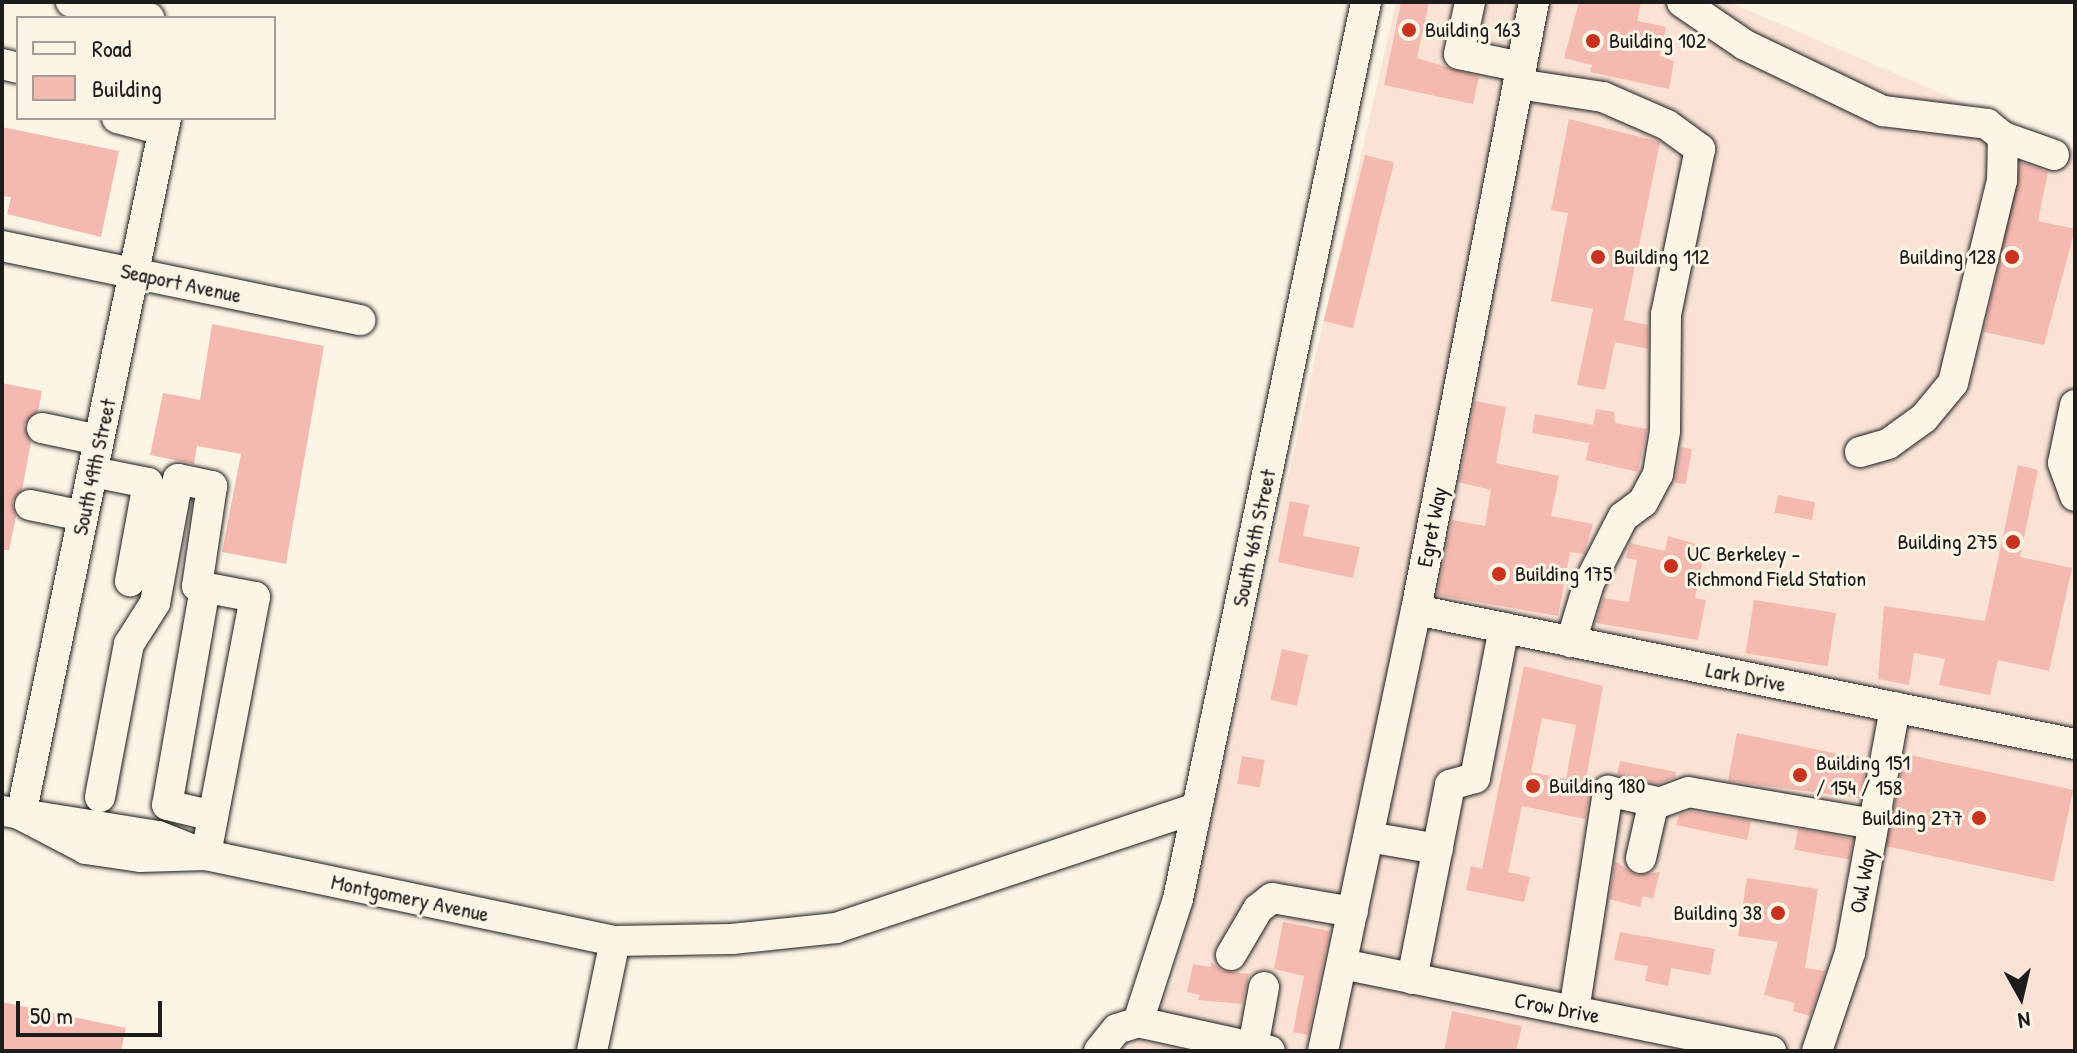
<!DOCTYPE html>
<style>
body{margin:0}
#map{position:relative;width:2077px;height:1053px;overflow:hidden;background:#fcf5e5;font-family:"Patrick Hand",sans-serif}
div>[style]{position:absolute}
.built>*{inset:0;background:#fae3d5}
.building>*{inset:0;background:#f4b9b0;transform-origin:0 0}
.roads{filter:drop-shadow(0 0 2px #1c1c1c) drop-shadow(0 0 2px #1c1c1c)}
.minor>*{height:30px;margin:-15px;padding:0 15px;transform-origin:15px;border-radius:15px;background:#fcf5e5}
.dots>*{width:22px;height:22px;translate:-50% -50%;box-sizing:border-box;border:4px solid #fcf5e5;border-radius:50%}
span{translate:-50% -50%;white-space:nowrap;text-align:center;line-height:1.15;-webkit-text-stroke:6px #fcf5e5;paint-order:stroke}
.poi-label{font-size:22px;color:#1c1c1c}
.left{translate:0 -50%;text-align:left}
.right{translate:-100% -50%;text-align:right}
.street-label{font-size:22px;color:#1c1c1c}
.frame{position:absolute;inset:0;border:4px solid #1c1c1c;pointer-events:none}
.legend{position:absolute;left:16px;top:16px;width:260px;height:104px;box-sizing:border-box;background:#fcf5e5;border:2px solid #a29e95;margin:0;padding:10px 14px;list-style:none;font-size:24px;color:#1c1c1c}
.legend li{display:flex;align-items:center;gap:16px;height:40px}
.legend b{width:40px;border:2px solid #a29e95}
.north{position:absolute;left:1981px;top:957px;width:80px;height:80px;-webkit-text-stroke:6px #fcf5e5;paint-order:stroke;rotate:172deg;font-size:22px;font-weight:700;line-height:32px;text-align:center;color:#1c1c1c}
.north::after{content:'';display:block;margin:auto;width:28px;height:36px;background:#1c1c1c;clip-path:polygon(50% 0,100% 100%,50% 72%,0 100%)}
.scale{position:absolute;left:16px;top:1001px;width:146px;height:36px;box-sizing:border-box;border:4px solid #1c1c1c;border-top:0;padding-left:10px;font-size:24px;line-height:28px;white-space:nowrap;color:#1c1c1c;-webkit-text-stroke:6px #fcf5e5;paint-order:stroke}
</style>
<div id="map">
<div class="built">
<i style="clip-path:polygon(1396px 2px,1729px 2px,2075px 151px,2075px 1051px,1127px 1051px,1174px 980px)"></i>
</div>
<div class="building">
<i style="clip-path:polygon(1401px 2px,1429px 2px,1417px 58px,1479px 77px,1473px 104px,1384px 85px)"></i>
<i style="clip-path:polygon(1579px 2px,1641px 2px,1637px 21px,1666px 27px,1660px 56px,1674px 61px,1669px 89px,1590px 72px,1592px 65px,1564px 58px)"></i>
<i style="clip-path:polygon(1569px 119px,1660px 142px,1624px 320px,1648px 325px,1648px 349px,1615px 342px,1605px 390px,1577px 385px,1593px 309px,1551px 301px,1568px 213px,1551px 210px)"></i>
<i style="clip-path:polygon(2px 127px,119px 151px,101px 237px,7px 214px,11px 197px,2px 196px)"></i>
<i style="left:1365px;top:155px;width:30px;height:171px;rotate:14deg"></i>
<i style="clip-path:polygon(2020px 162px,2048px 172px,2038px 221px,2075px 229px,2044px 345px,1984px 332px)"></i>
<i style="clip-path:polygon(212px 324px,324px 346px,286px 564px,222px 552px,241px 454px,197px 446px,194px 464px,150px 455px,163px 393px,200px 400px)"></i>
<i style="clip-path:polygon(2px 383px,42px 391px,38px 411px,24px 425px,31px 442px,22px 490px,12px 502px,16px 516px,9px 550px,2px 550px)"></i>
<i style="clip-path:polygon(1475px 401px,1506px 407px,1496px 463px,1559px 476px,1551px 516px,1593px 524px,1584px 554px,1570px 552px,1558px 616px,1437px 595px,1452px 520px,1485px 526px,1491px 490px,1459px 482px)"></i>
<i style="clip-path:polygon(1596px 409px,1614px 412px,1615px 423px,1647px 429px,1638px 472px,1586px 460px,1589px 443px,1532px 433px,1535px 414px,1593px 425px)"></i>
<i style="left:1681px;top:447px;width:11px;height:36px;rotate:10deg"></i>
<i style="clip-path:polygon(2018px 465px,2038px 470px,2020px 557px,2072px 568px,2049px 671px,1998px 660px,1990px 695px,1939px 685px,1945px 659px,1914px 653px,1909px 685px,1878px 679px,1884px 606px,1985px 621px)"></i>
<i style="left:1778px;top:495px;width:38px;height:18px;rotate:11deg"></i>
<i style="clip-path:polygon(1290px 501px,1309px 505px,1303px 536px,1360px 547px,1353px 578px,1278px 562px)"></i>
<i style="clip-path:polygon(1668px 536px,1706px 547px,1695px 598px,1706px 600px,1698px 640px,1596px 623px,1603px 598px,1629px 602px,1637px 560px,1626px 558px,1630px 543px,1665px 551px)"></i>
<i style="left:1754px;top:600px;width:83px;height:54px;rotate:9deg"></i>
<i style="left:1282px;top:649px;width:27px;height:52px;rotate:13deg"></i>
<i style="clip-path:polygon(evenodd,1524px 666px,1603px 686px,1584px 790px,1590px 791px,1585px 819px,1522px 806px,1508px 872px,1530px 877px,1524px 902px,1466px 890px,1471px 866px,1482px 869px,1524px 666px,1542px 718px,1576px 725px,1566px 779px,1531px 772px,1542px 718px)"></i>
<i style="clip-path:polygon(1737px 733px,1867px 760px,1860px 798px,1728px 781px)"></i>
<i style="left:1905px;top:754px;width:172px;height:94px;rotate:12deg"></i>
<i style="left:1242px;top:756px;width:23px;height:28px;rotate:10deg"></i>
<i style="clip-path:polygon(1620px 761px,1676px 772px,1675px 777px,1658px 784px,1617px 775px)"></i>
<i style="clip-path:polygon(1690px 811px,1751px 821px,1747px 840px,1676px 825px,1679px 815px)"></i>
<i style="left:1798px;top:829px;width:56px;height:21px;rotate:10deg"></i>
<i style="clip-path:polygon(1615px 861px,1636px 875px,1660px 872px,1653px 899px,1643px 896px,1640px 907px,1609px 899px)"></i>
<i style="clip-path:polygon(1747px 878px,1818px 889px,1805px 968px,1825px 971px,1810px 1016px,1793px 1011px,1795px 1003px,1764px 995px,1778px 942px,1738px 936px)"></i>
<i style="clip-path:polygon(1283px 922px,1330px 931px,1308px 1035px,1293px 1032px,1304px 976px,1274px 969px)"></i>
<i style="clip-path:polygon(1620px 932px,1715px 949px,1710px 975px,1671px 968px,1668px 986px,1645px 981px,1648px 966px,1614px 960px)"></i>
<i style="clip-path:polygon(1211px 962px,1223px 971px,1249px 974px,1242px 1004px,1198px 1000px,1200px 995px,1187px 992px,1193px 964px,1211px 967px)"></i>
<i style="clip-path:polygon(2px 1002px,126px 1028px,121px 1051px,2px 1051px)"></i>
<i style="clip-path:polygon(1452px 1011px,1522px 1026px,1516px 1051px,1444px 1051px)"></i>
</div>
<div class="roads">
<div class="minor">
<i style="left:71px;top:2px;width:80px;rotate:11.6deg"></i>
<i style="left:1470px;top:2px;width:53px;rotate:101.9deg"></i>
<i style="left:1459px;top:54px;width:63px;rotate:11.8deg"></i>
<i style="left:1682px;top:2px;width:76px;rotate:34.3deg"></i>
<i style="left:1745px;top:45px;width:153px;rotate:25.6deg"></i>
<i style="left:1883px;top:111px;width:105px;rotate:7.1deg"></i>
<i style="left:1987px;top:124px;width:21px;rotate:39deg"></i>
<i style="left:2003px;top:137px;width:54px;rotate:19.4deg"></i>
<i style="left:2px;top:64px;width:16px;rotate:14deg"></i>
<i style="left:1518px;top:84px;width:86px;rotate:8.7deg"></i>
<i style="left:1603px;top:97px;width:70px;rotate:23.6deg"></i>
<i style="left:1667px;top:125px;width:41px;rotate:36deg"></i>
<i style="left:1700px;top:149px;width:168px;rotate:101.6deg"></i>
<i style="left:1666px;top:314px;width:117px;rotate:90.5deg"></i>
<i style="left:1665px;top:431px;width:44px;rotate:99.2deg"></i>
<i style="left:1658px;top:474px;width:32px;rotate:118deg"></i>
<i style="left:1643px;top:502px;width:25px;rotate:143deg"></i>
<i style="left:1623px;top:517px;width:74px;rotate:117.3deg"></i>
<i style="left:1589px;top:583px;width:62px;rotate:107deg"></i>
<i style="left:117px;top:118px;width:48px;rotate:14.6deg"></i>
<i style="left:2px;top:246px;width:366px;rotate:11.7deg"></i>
<i style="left:2075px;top:405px;width:59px;rotate:101.7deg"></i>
<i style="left:2063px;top:463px;width:35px;rotate:70deg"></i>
<i style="left:42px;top:428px;width:58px;rotate:11.9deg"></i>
<i style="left:1860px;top:452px;width:29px;rotate:-16deg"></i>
<i style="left:1888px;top:444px;width:44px;rotate:-35.8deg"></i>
<i style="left:1924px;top:418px;width:45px;rotate:-50.4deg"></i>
<i style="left:1953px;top:383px;width:208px;rotate:-76.4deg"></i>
<i style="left:2002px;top:181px;width:44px;rotate:-88.7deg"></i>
<i style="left:93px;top:472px;width:56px;rotate:11.3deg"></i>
<i style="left:148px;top:483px;width:100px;rotate:100.4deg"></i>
<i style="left:30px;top:505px;width:54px;rotate:11.7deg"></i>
<i style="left:205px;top:588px;width:220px;rotate:99.9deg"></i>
<i style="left:167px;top:805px;width:47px;rotate:13.4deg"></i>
<i style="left:1416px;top:610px;width:672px;rotate:11.49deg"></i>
<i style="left:100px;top:797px;width:156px;rotate:-79.3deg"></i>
<i style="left:129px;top:644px;width:49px;rotate:-57.6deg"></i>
<i style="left:155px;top:603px;width:126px;rotate:-79.5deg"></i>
<i style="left:178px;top:479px;width:35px;rotate:12deg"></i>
<i style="left:212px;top:486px;width:101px;rotate:98.5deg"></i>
<i style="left:197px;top:586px;width:59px;rotate:10.7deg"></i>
<i style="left:255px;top:597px;width:263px;rotate:100.8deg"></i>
<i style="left:206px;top:855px;width:418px;rotate:11.9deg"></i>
<i style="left:615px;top:941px;width:117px;rotate:-1deg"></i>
<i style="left:732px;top:939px;width:105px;rotate:-6deg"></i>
<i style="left:836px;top:928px;width:380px;rotate:-18.4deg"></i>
<i style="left:3px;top:811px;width:157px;rotate:9.2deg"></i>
<i style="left:158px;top:836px;width:52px;rotate:21.6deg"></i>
<i style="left:206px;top:855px;width:66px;rotate:178.3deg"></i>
<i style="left:140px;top:857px;width:55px;rotate:-171.6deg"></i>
<i style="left:86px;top:849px;width:73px;rotate:-152.4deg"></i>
<i style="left:21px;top:815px;width:712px;rotate:-78.25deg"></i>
<i style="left:1369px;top:837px;width:70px;rotate:9.9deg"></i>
<i style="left:1641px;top:858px;width:54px;rotate:-77.2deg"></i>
<i style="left:1653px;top:805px;width:37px;rotate:-20deg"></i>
<i style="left:1688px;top:792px;width:188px;rotate:9.8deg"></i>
<i style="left:1231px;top:955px;width:53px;rotate:-59.6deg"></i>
<i style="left:1258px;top:909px;width:18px;rotate:-38deg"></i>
<i style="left:1272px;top:898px;width:82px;rotate:9.8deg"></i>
<i style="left:1342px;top:964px;width:438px;rotate:11.5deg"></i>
<i style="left:1412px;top:979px;width:198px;rotate:-78.9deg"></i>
<i style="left:1450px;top:785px;width:26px;rotate:-16deg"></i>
<i style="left:1475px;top:778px;width:153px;rotate:-79.1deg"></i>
<i style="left:1574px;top:1011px;width:223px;rotate:-81.2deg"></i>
<i style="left:1608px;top:791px;width:50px;rotate:12.7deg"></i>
<i style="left:1138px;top:1022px;width:129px;rotate:-72deg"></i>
<i style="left:1178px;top:899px;width:916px;rotate:-78.16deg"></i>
<i style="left:1138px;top:1022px;width:135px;rotate:12.4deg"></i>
<i style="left:1253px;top:1047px;width:61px;rotate:-79.6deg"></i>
<i style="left:592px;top:1051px;width:112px;rotate:-78.2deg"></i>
<i style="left:1099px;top:1051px;width:28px;rotate:-51deg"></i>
<i style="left:1117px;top:1029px;width:22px;rotate:-18deg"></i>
<i style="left:1323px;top:1051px;width:451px;rotate:-78.1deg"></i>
<i style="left:1416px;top:610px;width:619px;rotate:-79.02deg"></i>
<i style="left:1817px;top:1051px;width:103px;rotate:-71.4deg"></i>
<i style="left:1850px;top:953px;width:250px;rotate:-79.6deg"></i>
</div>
</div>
<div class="dots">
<i style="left:1409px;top:30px;background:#c8321e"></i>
<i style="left:1593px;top:41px;background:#c8321e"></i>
<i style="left:1598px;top:257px;background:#c8321e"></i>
<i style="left:2012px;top:257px;background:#c8321e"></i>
<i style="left:2013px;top:542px;background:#c8321e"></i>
<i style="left:1671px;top:566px;background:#c8321e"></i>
<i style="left:1499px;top:574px;background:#c8321e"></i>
<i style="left:1800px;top:775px;background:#c8321e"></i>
<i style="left:1533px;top:786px;background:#c8321e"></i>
<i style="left:1979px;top:818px;background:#c8321e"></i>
<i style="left:1778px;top:913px;background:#c8321e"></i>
</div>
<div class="poi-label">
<span class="left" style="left:1425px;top:30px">Building 163</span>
<span class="left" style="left:1609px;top:41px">Building 102</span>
<span class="left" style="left:1614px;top:257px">Building 112</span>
<span class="right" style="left:1996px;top:257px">Building 128</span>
<span class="right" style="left:1997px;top:542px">Building 275</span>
<span class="left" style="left:1687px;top:566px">UC Berkeley -<br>Richmond Field Station</span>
<span class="left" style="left:1515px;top:574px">Building 175</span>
<span class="left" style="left:1816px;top:775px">Building 151<br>/ 154 / 158</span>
<span class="left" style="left:1549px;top:786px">Building 180</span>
<span class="right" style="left:1963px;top:818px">Building 277</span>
<span class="right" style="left:1762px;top:913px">Building 38</span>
</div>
<div class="street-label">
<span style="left:181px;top:283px;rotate:12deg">Seaport Avenue</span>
<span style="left:94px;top:467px;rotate:-78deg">South 49th Street</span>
<span style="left:1432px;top:527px;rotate:-79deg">Egret Way</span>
<span style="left:1254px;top:538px;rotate:-78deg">South 46th Street</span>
<span style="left:1746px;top:677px;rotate:11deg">Lark Drive</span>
<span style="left:1863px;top:881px;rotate:-80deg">Owl Way</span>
<span style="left:410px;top:898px;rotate:12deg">Montgomery Avenue</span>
<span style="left:1557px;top:1008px;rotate:11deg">Crow Drive</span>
</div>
<div class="frame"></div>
<ul class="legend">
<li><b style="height:10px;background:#fcf5e5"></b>Road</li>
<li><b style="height:22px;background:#f4b9b0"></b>Building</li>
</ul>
<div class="north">N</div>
<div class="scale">50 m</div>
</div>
